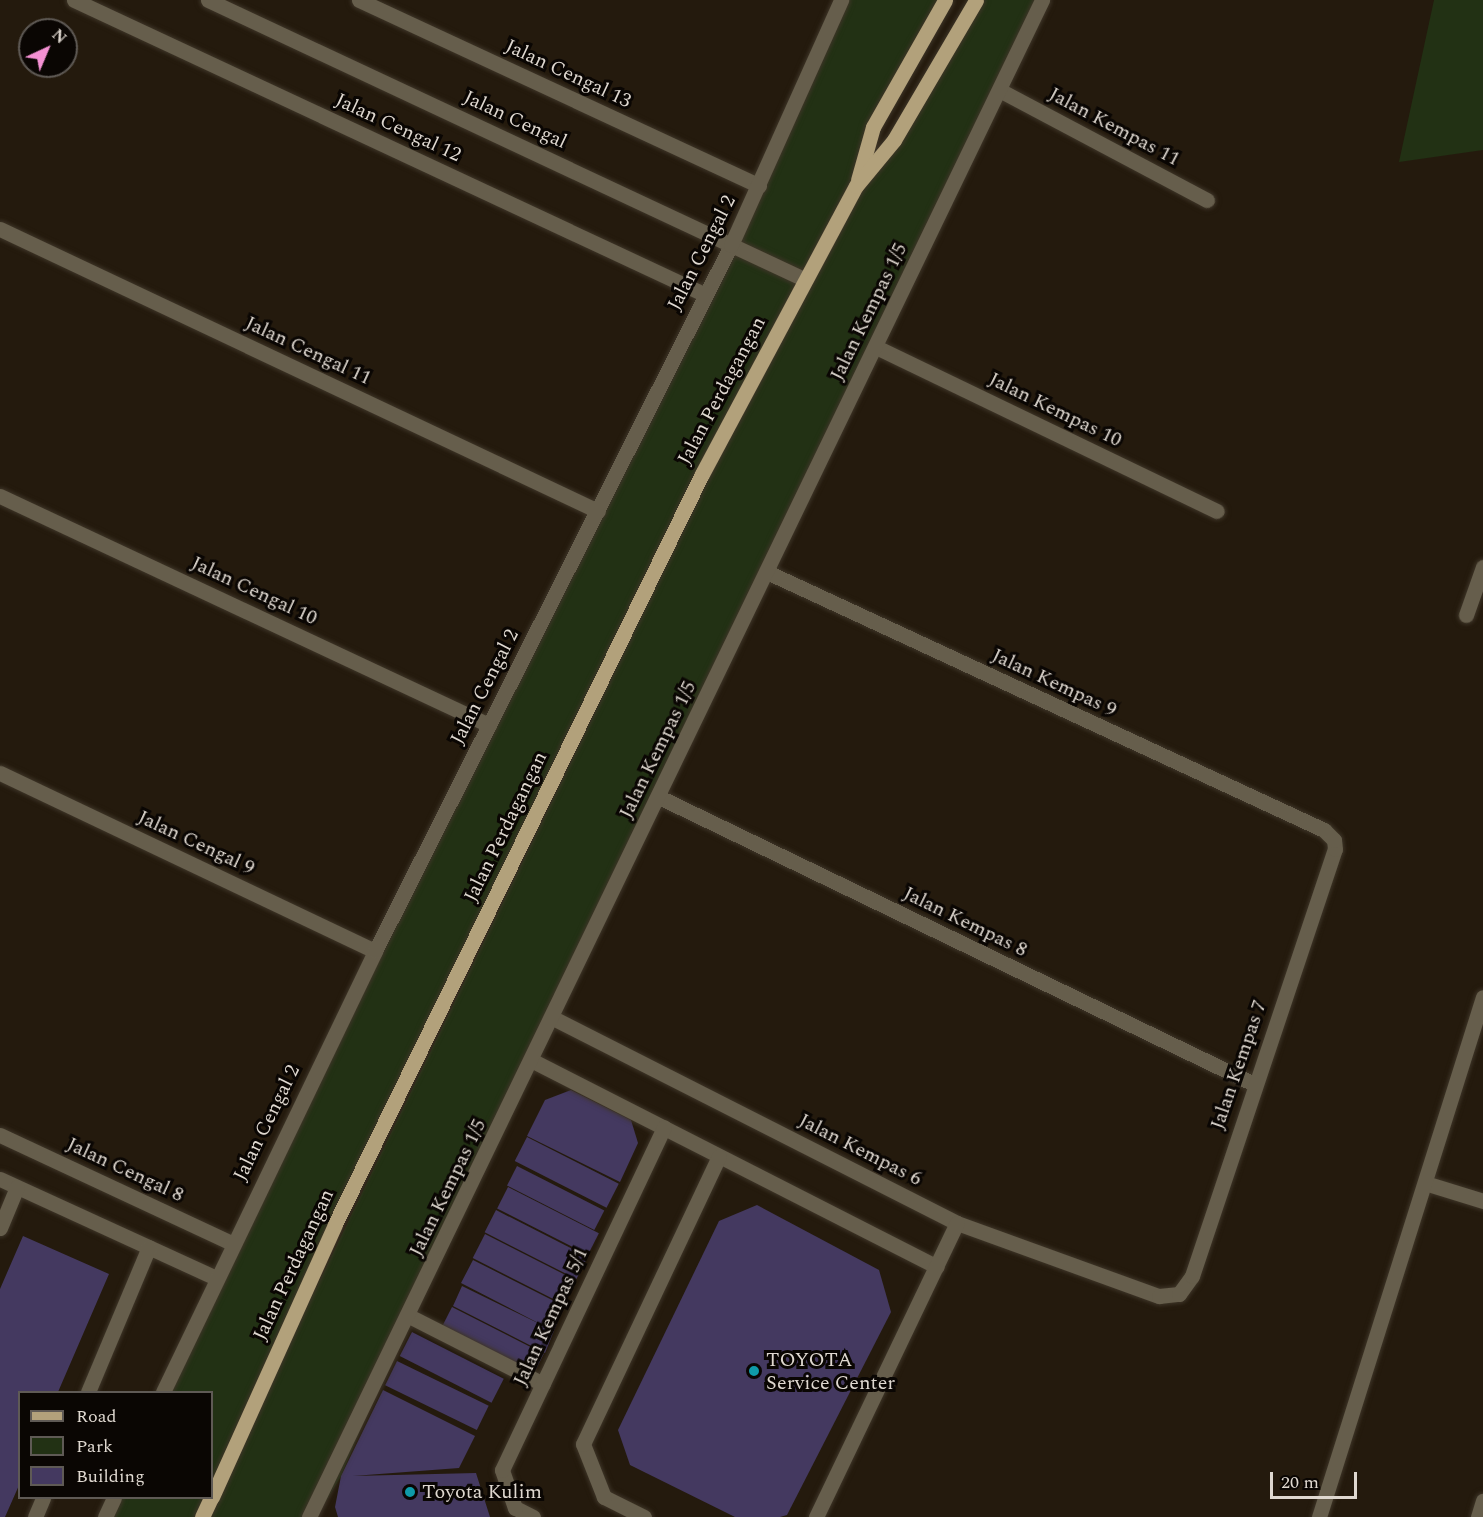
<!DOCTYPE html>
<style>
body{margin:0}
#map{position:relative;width:1483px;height:1517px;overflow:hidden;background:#241a0d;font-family:Spectral,serif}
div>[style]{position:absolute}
.green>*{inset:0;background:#223114}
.building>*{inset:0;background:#443960;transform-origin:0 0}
.roads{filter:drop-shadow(0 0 2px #3e3528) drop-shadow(0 0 2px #3e3528)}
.minor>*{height:15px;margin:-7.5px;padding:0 7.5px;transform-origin:7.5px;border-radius:7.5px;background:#665e4c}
.major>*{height:15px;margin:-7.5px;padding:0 7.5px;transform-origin:7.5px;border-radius:7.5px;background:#b2a17b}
.dots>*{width:16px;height:16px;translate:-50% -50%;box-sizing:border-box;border:3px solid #0a0603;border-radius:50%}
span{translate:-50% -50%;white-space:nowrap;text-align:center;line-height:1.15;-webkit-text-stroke:6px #0a0603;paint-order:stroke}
.street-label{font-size:20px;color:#dfd8d0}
.poi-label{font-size:20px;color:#dfd8d0}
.left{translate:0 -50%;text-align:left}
.legend{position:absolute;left:18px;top:1391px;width:195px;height:108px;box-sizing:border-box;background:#0a0603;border:2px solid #5f5a55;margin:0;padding:8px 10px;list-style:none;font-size:18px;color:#dfd8d0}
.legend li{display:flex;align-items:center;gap:12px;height:30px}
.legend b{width:30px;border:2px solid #5f5a55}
.north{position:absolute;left:18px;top:18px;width:60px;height:60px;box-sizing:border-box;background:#0a0603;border:2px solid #5f5a55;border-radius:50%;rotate:44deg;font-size:16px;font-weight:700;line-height:24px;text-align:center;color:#dfd8d0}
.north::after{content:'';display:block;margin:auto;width:21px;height:27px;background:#f491d3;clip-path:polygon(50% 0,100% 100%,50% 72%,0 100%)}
.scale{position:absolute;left:1270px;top:1472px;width:87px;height:27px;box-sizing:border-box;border:3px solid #dfd8d0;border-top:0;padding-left:8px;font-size:18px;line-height:21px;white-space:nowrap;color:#dfd8d0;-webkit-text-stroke:4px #0a0603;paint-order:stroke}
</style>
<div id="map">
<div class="green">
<i style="clip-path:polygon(841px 0,945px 0,873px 127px,865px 175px,976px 0,1042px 0,409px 1316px,341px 1476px,317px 1517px,205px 1517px,793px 303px,702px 474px,212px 1496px,212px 1392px,162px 1392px,598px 511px)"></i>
<i style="clip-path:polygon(1434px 0,1483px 0,1483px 150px,1399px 162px)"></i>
<i style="clip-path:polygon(113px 1498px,211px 1498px,202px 1517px,104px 1517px)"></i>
</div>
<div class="building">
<i style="clip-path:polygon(571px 1090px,631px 1120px,638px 1143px,620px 1182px,527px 1136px,545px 1100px)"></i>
<i style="left:527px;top:1137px;width:103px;height:27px;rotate:27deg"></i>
<i style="left:517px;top:1166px;width:98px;height:22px;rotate:27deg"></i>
<i style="left:508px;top:1187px;width:102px;height:24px;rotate:27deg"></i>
<i style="clip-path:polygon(757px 1205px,879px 1270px,891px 1312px,787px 1515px,780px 1517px,735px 1517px,630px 1465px,618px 1430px,719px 1221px)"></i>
<i style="left:496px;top:1210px;width:103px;height:25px;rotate:27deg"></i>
<i style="left:485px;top:1234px;width:102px;height:27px;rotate:27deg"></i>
<i style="clip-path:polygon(23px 1236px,109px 1274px,58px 1392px,20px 1392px,20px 1483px,5px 1517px,0 1517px,0 1289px)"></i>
<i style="clip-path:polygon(473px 1260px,564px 1306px,545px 1353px,453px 1306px,462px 1286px,546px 1327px,461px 1283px)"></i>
<i style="left:452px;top:1307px;width:103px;height:24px;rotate:27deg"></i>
<i style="left:412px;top:1332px;width:103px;height:27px;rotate:27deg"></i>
<i style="left:397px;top:1361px;width:102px;height:27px;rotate:26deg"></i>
<i style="clip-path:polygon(383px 1390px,475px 1436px,459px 1468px,353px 1476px,476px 1473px,490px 1517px,338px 1517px,335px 1507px,341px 1476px)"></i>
</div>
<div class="roads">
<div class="minor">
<i style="left:74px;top:0;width:695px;rotate:25.02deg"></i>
<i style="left:208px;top:0;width:658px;rotate:25.09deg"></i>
<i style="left:359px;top:0;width:441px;rotate:24.9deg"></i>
<i style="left:1001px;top:91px;width:233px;rotate:27.9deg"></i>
<i style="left:0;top:229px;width:661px;rotate:25.25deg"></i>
<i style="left:876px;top:347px;width:378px;rotate:25.7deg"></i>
<i style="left:0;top:496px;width:540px;rotate:25.09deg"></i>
<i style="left:1466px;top:615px;width:51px;rotate:-70.5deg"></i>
<i style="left:0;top:773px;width:415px;rotate:25.4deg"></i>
<i style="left:659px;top:797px;width:661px;rotate:25.75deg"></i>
<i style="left:553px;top:1018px;width:453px;rotate:26.9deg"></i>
<i style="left:957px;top:1223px;width:215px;rotate:19.9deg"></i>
<i style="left:1159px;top:1296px;width:20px;rotate:-6deg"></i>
<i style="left:1179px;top:1294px;width:22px;rotate:-54deg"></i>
<i style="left:1192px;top:1276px;width:450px;rotate:-71.5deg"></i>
<i style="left:1335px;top:849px;width:9px;rotate:-96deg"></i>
<i style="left:1334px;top:840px;width:14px;rotate:-135deg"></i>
<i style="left:1324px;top:830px;width:614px;rotate:-155.15deg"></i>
<i style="left:533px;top:1061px;width:453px;rotate:27deg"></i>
<i style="left:0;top:1135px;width:256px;rotate:25deg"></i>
<i style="left:0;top:1179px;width:238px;rotate:24.6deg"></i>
<i style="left:1425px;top:1183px;width:61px;rotate:17.2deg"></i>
<i style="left:0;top:1228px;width:44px;rotate:-67.5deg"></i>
<i style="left:409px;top:1316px;width:150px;rotate:26.9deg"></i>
<i style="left:88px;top:1392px;width:157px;rotate:-67.2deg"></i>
<i style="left:163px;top:1392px;width:489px;rotate:-64.3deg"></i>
<i style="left:375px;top:951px;width:791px;rotate:-63.24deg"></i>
<i style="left:731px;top:245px;width:269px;rotate:-65.8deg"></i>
<i style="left:35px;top:1517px;width:21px;rotate:-67deg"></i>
<i style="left:105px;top:1517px;width:21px;rotate:-65deg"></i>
<i style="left:309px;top:1517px;width:1685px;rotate:-64.21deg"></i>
<i style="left:533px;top:1517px;width:20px;rotate:-153deg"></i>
<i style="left:515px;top:1508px;width:40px;rotate:-108.9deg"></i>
<i style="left:502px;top:1470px;width:379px;rotate:-64.7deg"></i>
<i style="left:644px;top:1517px;width:45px;rotate:-153.4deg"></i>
<i style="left:604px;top:1497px;width:57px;rotate:-111.6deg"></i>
<i style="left:583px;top:1444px;width:318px;rotate:-64.7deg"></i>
<i style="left:816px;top:1517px;width:326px;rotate:-64.4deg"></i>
<i style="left:1319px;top:1517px;width:545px;rotate:-72.5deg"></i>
<i style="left:1478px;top:1517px;width:17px;rotate:-73deg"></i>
</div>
<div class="major">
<i style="left:858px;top:180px;width:55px;rotate:-74.2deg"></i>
<i style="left:873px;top:127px;width:146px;rotate:-60.4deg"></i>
<i style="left:212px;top:1497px;width:299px;rotate:-65.7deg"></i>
<i style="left:335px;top:1224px;width:835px;rotate:-63.93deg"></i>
<i style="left:702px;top:474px;width:327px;rotate:-61.9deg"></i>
<i style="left:856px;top:186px;width:60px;rotate:-50.4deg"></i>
<i style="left:894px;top:140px;width:162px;rotate:-59.6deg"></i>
<i style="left:202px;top:1517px;width:21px;rotate:-65deg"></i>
</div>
</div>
<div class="dots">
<i style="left:754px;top:1371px;background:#0f9aa8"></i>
<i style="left:410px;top:1492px;background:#0f9aa8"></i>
</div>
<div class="street-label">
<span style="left:568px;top:74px;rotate:25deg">Jalan Cengal 13</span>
<span style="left:515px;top:120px;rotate:25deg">Jalan Cengal</span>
<span style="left:1114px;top:127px;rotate:28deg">Jalan Kempas 11</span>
<span style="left:398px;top:128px;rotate:25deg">Jalan Cengal 12</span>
<span style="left:702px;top:253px;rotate:-63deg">Jalan Cengal 2</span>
<span style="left:869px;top:312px;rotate:-64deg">Jalan Kempas 1/5</span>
<span style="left:308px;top:351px;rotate:25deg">Jalan Cengal 11</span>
<span style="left:722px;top:391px;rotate:-62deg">Jalan Perdagangan</span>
<span style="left:1055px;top:410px;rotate:26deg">Jalan Kempas 10</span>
<span style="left:254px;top:591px;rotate:25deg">Jalan Cengal 10</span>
<span style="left:1054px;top:683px;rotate:25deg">Jalan Kempas 9</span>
<span style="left:485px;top:687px;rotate:-63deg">Jalan Cengal 2</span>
<span style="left:658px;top:750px;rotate:-64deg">Jalan Kempas 1/5</span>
<span style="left:506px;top:827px;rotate:-64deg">Jalan Perdagangan</span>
<span style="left:196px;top:843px;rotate:25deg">Jalan Cengal 9</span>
<span style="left:965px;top:922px;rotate:26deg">Jalan Kempas 8</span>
<span style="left:1239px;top:1065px;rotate:-71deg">Jalan Kempas 7</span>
<span style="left:267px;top:1123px;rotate:-64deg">Jalan Cengal 2</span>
<span style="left:860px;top:1150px;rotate:27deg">Jalan Kempas 6</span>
<span style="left:125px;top:1170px;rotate:25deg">Jalan Cengal 8</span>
<span style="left:448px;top:1188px;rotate:-64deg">Jalan Kempas 1/5</span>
<span style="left:294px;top:1265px;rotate:-65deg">Jalan Perdagangan</span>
<span style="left:551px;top:1317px;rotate:-65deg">Jalan Kempas 5/1</span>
</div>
<div class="poi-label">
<span class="left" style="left:766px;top:1372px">TOYOTA<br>Service Center</span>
<span class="left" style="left:422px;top:1492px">Toyota Kulim</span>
</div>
<ul class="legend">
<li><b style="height:8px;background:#b2a17b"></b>Road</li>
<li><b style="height:16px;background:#223114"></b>Park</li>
<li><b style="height:16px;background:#443960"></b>Building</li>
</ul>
<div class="north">N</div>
<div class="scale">20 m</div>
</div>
